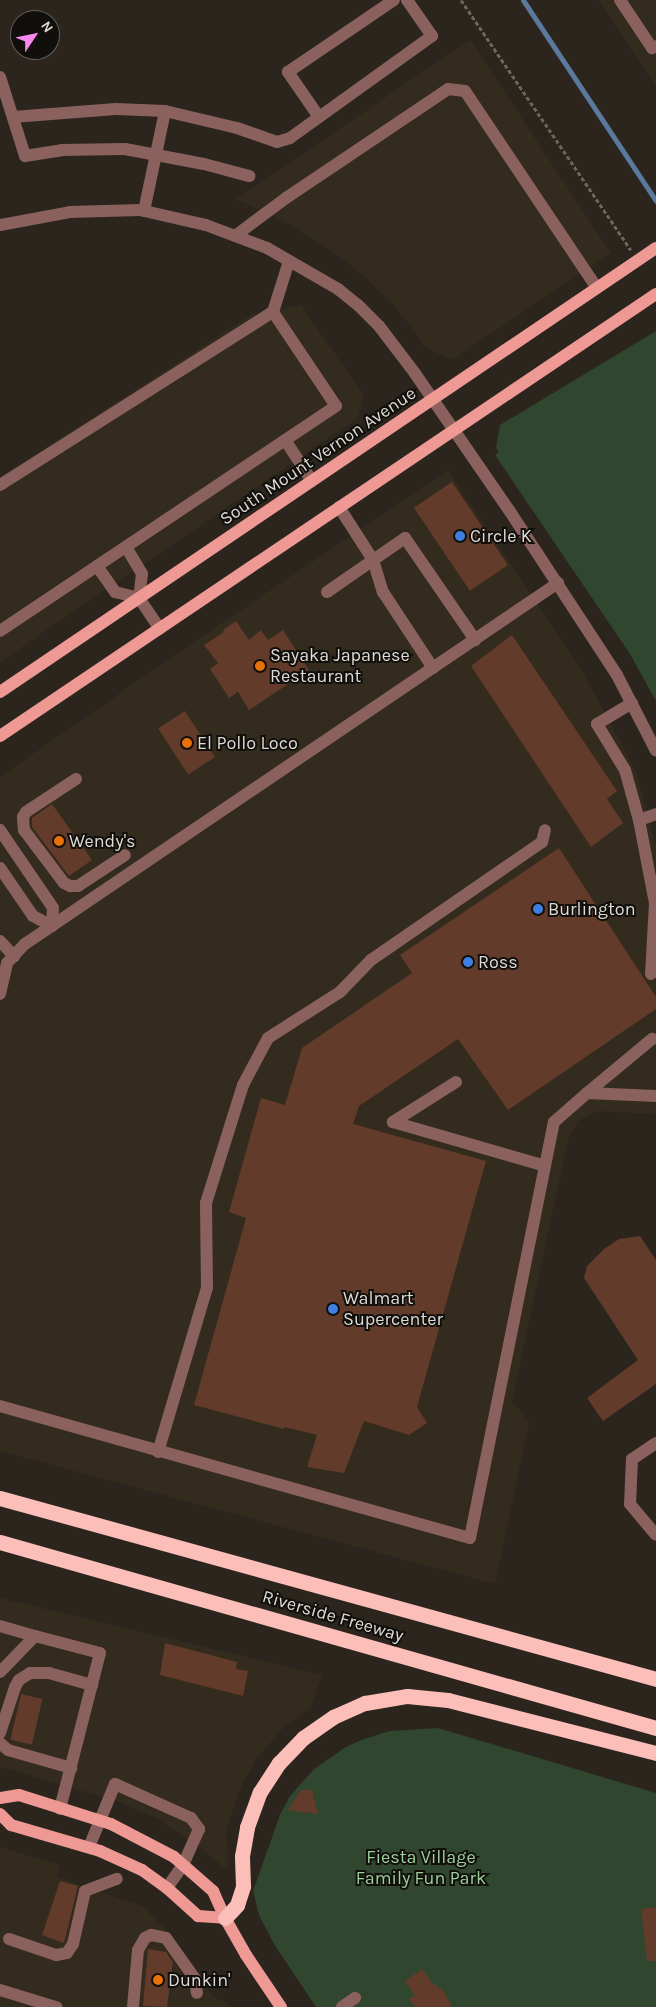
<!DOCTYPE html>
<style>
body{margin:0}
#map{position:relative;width:656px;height:2007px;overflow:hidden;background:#2b251e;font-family:Karla,sans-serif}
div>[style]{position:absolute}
.built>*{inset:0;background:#332b1e}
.green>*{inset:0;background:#30462f}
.stream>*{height:5px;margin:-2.5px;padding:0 2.5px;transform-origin:2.5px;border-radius:2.5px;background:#5b799a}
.building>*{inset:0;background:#623b2a;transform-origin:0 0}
.path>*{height:3px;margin-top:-1.5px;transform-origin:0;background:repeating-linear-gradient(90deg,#6b6760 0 4px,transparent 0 6.5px)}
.minor>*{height:12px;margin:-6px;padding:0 6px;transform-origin:6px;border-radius:6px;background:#8a615d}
.major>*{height:12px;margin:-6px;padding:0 6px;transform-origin:6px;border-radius:6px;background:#ee9993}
.highway>*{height:15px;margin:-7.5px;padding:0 7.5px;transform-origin:7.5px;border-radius:7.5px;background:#fcbeb8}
.dots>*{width:14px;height:14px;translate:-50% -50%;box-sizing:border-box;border:2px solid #110f0c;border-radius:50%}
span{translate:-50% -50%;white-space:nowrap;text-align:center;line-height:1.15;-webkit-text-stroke:4px #110f0c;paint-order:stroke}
.street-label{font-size:18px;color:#dedbd6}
.poi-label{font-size:18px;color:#dedbd6}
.left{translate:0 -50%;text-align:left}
.park-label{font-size:18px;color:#9ccf99}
.north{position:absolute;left:10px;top:10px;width:50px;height:50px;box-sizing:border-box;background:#110f0c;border:1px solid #63615d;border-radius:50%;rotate:56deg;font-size:14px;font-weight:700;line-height:20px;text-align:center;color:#dedbd6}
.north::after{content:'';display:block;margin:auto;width:18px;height:22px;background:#f589ee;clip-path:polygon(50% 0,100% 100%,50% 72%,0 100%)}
</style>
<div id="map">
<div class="built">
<i style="clip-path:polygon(599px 0,656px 0,656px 86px)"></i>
<i style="clip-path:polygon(470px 40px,611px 253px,452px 360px,426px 348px,395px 306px,356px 269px,325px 246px,280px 219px,236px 199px)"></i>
<i style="clip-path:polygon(301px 305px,364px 396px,358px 418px,0 662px,0 477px,251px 315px)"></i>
<i style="clip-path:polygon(448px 471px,581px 669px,636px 771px,656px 847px,656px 1114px,596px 1111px,578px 1121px,568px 1140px,512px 1401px,529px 1423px,495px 1584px,0 1451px,0 777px,189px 645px)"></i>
<i style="clip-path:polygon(0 1598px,322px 1675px,311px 1707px,285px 1726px,256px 1759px,241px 1787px,226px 1831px,229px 1866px,224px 1868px,206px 1852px,156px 1818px,117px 1801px,0 1767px)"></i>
<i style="clip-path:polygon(0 1847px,60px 1865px,57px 1877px,143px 1906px,173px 1938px,212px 1996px,226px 2002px,230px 2007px,0 2007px)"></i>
</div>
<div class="green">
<i style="clip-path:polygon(656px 331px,656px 701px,630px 654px,495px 455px,499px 452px,496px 448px,500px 425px)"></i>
<i style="clip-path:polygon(438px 1728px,656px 1793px,656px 2007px,316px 2007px,274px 1944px,259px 1915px,253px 1891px,280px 1815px,290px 1796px,314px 1769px,346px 1747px,361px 1740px,390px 1731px)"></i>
</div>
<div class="stream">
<i style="left:523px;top:0;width:241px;rotate:56.5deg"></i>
</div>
<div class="building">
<i style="left:452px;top:482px;width:100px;height:46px;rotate:56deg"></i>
<i style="clip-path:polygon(236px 621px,249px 640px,261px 630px,268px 640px,283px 630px,309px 670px,249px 710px,238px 692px,229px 698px,210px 669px,218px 663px,204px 645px,224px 632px,223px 630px)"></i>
<i style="clip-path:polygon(512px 635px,617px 791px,607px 799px,623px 823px,591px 847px,471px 666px)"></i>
<i style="left:185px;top:711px;width:55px;height:32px;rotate:57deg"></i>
<i style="clip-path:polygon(52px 804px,92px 860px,69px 876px,32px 827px,32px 818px)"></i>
<i style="clip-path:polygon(559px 848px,656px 997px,656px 1009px,508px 1110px,458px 1039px,359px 1106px,353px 1124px,486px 1161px,417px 1407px,427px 1423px,409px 1435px,364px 1421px,344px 1473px,307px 1467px,317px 1435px,285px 1427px,284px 1429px,194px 1405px,246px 1218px,229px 1212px,261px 1098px,285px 1105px,302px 1048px,412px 973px,400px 955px)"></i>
<i style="clip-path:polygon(640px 1236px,656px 1260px,656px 1384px,603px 1421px,587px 1398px,638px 1360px,584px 1278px,587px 1266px,604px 1249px,619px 1239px)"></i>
<i style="clip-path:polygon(165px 1643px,237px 1662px,236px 1669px,248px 1671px,243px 1696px,160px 1675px)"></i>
<i style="left:21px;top:1694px;width:22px;height:47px;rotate:13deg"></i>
<i style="clip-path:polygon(301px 1790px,312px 1790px,318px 1814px,288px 1810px)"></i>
<i style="clip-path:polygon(60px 1881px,78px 1886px,64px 1943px,42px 1935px)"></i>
<i style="clip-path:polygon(656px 1907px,656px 1961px,647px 1961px,641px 1909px)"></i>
<i style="clip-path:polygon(148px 1949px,166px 1952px,173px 1962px,167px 2007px,143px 2006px)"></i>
<i style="clip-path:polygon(422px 1969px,433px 1985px,436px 1984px,439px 1989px,441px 1987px,452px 2007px,415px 2007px,409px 1999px,415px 1995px,405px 1981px)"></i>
</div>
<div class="path">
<i style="left:461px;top:0;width:302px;rotate:55.8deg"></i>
</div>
<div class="minor">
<i style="left:620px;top:0;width:58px;rotate:56.3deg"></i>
<i style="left:652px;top:48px;width:4px;rotate:-27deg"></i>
<i style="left:0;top:77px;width:83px;rotate:72.4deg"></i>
<i style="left:25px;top:156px;width:37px;rotate:-9deg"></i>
<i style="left:62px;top:150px;width:63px;rotate:-0.9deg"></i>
<i style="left:125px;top:149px;width:80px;rotate:10.8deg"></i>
<i style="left:204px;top:164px;width:47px;rotate:14.9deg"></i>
<i style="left:13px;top:117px;width:103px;rotate:-4.4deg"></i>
<i style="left:116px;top:109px;width:49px;rotate:2.3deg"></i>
<i style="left:165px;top:111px;width:74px;rotate:13.3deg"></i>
<i style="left:237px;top:128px;width:42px;rotate:19.3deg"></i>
<i style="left:277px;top:142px;width:14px;rotate:-17deg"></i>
<i style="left:290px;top:138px;width:175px;rotate:-35.7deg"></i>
<i style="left:432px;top:36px;width:44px;rotate:-124.8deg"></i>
<i style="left:319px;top:117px;width:55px;rotate:-124.6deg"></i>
<i style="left:288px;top:72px;width:128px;rotate:-34.2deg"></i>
<i style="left:144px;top:211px;width:102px;rotate:-78.1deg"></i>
<i style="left:0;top:225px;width:71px;rotate:-10.5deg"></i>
<i style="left:70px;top:212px;width:70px;rotate:-1.6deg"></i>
<i style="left:140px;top:210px;width:68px;rotate:12.8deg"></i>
<i style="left:206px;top:225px;width:65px;rotate:20.7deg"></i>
<i style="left:267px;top:248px;width:82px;rotate:30deg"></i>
<i style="left:338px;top:289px;width:26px;rotate:39deg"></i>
<i style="left:358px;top:305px;width:30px;rotate:45deg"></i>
<i style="left:379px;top:326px;width:58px;rotate:52.7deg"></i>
<i style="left:414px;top:372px;width:168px;rotate:55.5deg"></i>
<i style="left:509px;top:510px;width:197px;rotate:56.8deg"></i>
<i style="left:617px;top:675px;width:85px;rotate:62.8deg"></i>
<i style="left:235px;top:236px;width:64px;rotate:-36.7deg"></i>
<i style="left:286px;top:198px;width:195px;rotate:-33.9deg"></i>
<i style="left:448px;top:89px;width:17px;rotate:7deg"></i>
<i style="left:465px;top:91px;width:237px;rotate:56.2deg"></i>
<i style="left:273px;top:312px;width:53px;rotate:-72.6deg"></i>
<i style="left:285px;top:440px;width:49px;rotate:56.6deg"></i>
<i style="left:0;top:485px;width:323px;rotate:-32.4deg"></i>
<i style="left:273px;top:312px;width:113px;rotate:56.2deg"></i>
<i style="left:336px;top:406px;width:404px;rotate:146.2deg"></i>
<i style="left:339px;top:507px;width:63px;rotate:57.3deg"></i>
<i style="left:373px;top:560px;width:34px;rotate:73deg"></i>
<i style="left:383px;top:592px;width:91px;rotate:56.7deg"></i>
<i style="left:126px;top:547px;width:31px;rotate:59deg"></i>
<i style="left:142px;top:574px;width:24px;rotate:97deg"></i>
<i style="left:139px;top:598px;width:37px;rotate:56deg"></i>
<i style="left:97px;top:566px;width:32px;rotate:55deg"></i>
<i style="left:115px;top:592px;width:25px;rotate:14deg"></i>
<i style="left:327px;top:592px;width:95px;rotate:-34.7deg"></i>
<i style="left:405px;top:538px;width:124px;rotate:55.5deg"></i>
<i style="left:632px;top:703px;width:41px;rotate:149deg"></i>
<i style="left:597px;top:724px;width:54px;rotate:58.7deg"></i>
<i style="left:625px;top:770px;width:52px;rotate:74.4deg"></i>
<i style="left:639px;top:820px;width:18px;rotate:-19deg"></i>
<i style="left:76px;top:779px;width:60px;rotate:146.6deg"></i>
<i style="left:26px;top:812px;width:6px;rotate:121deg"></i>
<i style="left:23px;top:817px;width:13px;rotate:86deg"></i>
<i style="left:24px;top:830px;width:66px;rotate:53deg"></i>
<i style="left:64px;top:883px;width:7px;rotate:27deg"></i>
<i style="left:70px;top:886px;width:8px"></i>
<i style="left:78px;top:886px;width:56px;rotate:-33.4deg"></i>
<i style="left:639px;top:820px;width:85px;rotate:79.1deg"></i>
<i style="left:655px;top:903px;width:71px;rotate:93.2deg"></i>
<i style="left:0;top:830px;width:94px;rotate:55.8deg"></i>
<i style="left:53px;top:908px;width:18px;rotate:93deg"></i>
<i style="left:0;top:868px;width:58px;rotate:55.5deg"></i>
<i style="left:33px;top:916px;width:21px;rotate:28deg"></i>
<i style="left:0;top:941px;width:21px;rotate:47deg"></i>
<i style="left:0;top:994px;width:32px;rotate:-77deg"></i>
<i style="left:7px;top:963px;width:26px;rotate:-47deg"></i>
<i style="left:25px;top:944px;width:644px;rotate:-34.11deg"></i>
<i style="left:456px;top:1082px;width:75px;rotate:147.6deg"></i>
<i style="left:393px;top:1122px;width:158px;rotate:16.1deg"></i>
<i style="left:587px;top:1093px;width:85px;rotate:-39.7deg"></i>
<i style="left:0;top:1406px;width:488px;rotate:15.7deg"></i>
<i style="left:470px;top:1538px;width:424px;rotate:-78.6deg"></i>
<i style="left:554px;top:1122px;width:44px;rotate:-41.3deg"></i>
<i style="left:587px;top:1093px;width:69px;rotate:2.5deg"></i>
<i style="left:656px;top:1443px;width:29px;rotate:146deg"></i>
<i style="left:632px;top:1459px;width:45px;rotate:92.5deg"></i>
<i style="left:630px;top:1504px;width:40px;rotate:50deg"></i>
<i style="left:158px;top:1452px;width:171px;rotate:-73.4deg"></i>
<i style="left:207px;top:1288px;width:85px;rotate:-90.7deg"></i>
<i style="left:206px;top:1203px;width:124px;rotate:-72.6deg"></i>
<i style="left:243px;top:1085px;width:53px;rotate:-62deg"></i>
<i style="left:268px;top:1038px;width:85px;rotate:-32.6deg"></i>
<i style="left:340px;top:992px;width:45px;rotate:-45.9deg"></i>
<i style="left:371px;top:960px;width:208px;rotate:-34.6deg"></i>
<i style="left:542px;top:842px;width:12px;rotate:-76deg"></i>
<i style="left:0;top:1626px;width:36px;rotate:16deg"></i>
<i style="left:0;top:1672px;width:50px;rotate:-45.8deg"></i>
<i style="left:35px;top:1636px;width:67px;rotate:14.7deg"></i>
<i style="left:100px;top:1653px;width:161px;rotate:104.4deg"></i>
<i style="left:0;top:1733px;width:48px;rotate:-71.9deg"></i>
<i style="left:15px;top:1687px;width:8px;rotate:-60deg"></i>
<i style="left:19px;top:1680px;width:13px;rotate:-32deg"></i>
<i style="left:30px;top:1673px;width:19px"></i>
<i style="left:49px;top:1673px;width:45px;rotate:15.6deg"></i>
<i style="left:0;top:1743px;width:11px;rotate:41deg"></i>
<i style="left:8px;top:1750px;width:66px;rotate:15.9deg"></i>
<i style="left:89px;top:1847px;width:68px;rotate:-67.6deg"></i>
<i style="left:115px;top:1784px;width:83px;rotate:24.1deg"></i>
<i style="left:191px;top:1818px;width:14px;rotate:54deg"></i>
<i style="left:199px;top:1829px;width:39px;rotate:114deg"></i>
<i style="left:183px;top:1865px;width:28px;rotate:125deg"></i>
<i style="left:9px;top:1939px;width:50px;rotate:18.8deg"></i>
<i style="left:56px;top:1955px;width:11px;rotate:-10deg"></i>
<i style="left:67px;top:1953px;width:11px;rotate:-56deg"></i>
<i style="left:73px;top:1944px;width:54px;rotate:-77.2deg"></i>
<i style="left:85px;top:1891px;width:34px;rotate:-21deg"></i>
<i style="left:0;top:1990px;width:59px;rotate:16.9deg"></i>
<i style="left:133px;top:2007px;width:57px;rotate:-85deg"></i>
<i style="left:138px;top:1950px;width:14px;rotate:-60deg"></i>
<i style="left:145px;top:1938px;width:7px;rotate:-27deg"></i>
<i style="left:151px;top:1935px;width:15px;rotate:11deg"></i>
<i style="left:166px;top:1938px;width:50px;rotate:54.7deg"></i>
<i style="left:195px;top:1979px;width:14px;rotate:82deg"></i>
<i style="left:342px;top:2007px;width:16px;rotate:-35deg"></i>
</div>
<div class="major">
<i style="left:0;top:692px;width:792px;rotate:-34.09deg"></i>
<i style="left:0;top:736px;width:791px;rotate:-33.97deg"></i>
<i style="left:0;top:1798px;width:19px;rotate:-9deg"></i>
<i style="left:19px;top:1795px;width:96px;rotate:17.5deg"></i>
<i style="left:111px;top:1824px;width:71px;rotate:27.6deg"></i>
<i style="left:174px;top:1857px;width:52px;rotate:41.1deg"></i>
<i style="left:213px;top:1891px;width:30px;rotate:66deg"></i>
<i style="left:225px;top:1918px;width:43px;rotate:60.4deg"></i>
<i style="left:246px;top:1955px;width:63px;rotate:56.1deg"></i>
<i style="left:0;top:1814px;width:16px;rotate:45deg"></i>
<i style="left:11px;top:1825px;width:93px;rotate:16.3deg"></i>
<i style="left:100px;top:1851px;width:46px;rotate:24.3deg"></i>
<i style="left:142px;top:1870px;width:31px;rotate:36deg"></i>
<i style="left:167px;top:1888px;width:42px;rotate:42.1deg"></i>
<i style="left:198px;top:1916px;width:27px;rotate:4deg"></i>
</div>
<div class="highway">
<i style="left:0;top:1498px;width:681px;rotate:15.42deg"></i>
<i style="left:0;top:1542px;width:682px;rotate:15.83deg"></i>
<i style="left:225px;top:1918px;width:18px;rotate:-47deg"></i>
<i style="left:237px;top:1905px;width:20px;rotate:-72deg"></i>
<i style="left:243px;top:1886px;width:30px;rotate:-92deg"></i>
<i style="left:242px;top:1856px;width:29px;rotate:-80deg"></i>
<i style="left:247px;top:1827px;width:37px;rotate:-70deg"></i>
<i style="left:260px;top:1792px;width:35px;rotate:-57deg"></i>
<i style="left:279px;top:1763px;width:35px;rotate:-46deg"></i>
<i style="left:303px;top:1738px;width:37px;rotate:-35deg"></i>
<i style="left:333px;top:1717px;width:35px;rotate:-24deg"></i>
<i style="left:365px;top:1703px;width:43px;rotate:-9.5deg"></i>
<i style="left:407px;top:1696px;width:41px;rotate:5.6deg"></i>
<i style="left:448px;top:1700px;width:215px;rotate:14.3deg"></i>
</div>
<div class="dots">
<i style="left:460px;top:536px;background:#3f7fe0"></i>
<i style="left:260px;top:666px;background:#e8710a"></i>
<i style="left:187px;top:743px;background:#e8710a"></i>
<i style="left:59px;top:841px;background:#e8710a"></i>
<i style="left:538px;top:909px;background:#3f7fe0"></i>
<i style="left:468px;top:962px;background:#3f7fe0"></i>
<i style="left:333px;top:1309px;background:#3f7fe0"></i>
<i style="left:158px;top:1980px;background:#e8710a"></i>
</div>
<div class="street-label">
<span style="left:318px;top:456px;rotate:-34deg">South Mount Vernon Avenue</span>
<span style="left:333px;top:1616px;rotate:16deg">Riverside Freeway</span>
</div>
<div class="poi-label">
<span class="left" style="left:470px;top:536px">Circle K</span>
<span class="left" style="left:270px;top:666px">Sayaka Japanese<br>Restaurant</span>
<span class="left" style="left:197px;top:743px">El Pollo Loco</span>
<span class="left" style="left:69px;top:841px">Wendy's</span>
<span class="left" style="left:548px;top:909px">Burlington</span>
<span class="left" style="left:478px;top:962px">Ross</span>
<span class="left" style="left:343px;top:1309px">Walmart<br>Supercenter</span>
<span class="left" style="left:168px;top:1980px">Dunkin'</span>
</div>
<div class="park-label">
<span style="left:421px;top:1868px">Fiesta Village<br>Family Fun Park</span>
</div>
<div class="north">N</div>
</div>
